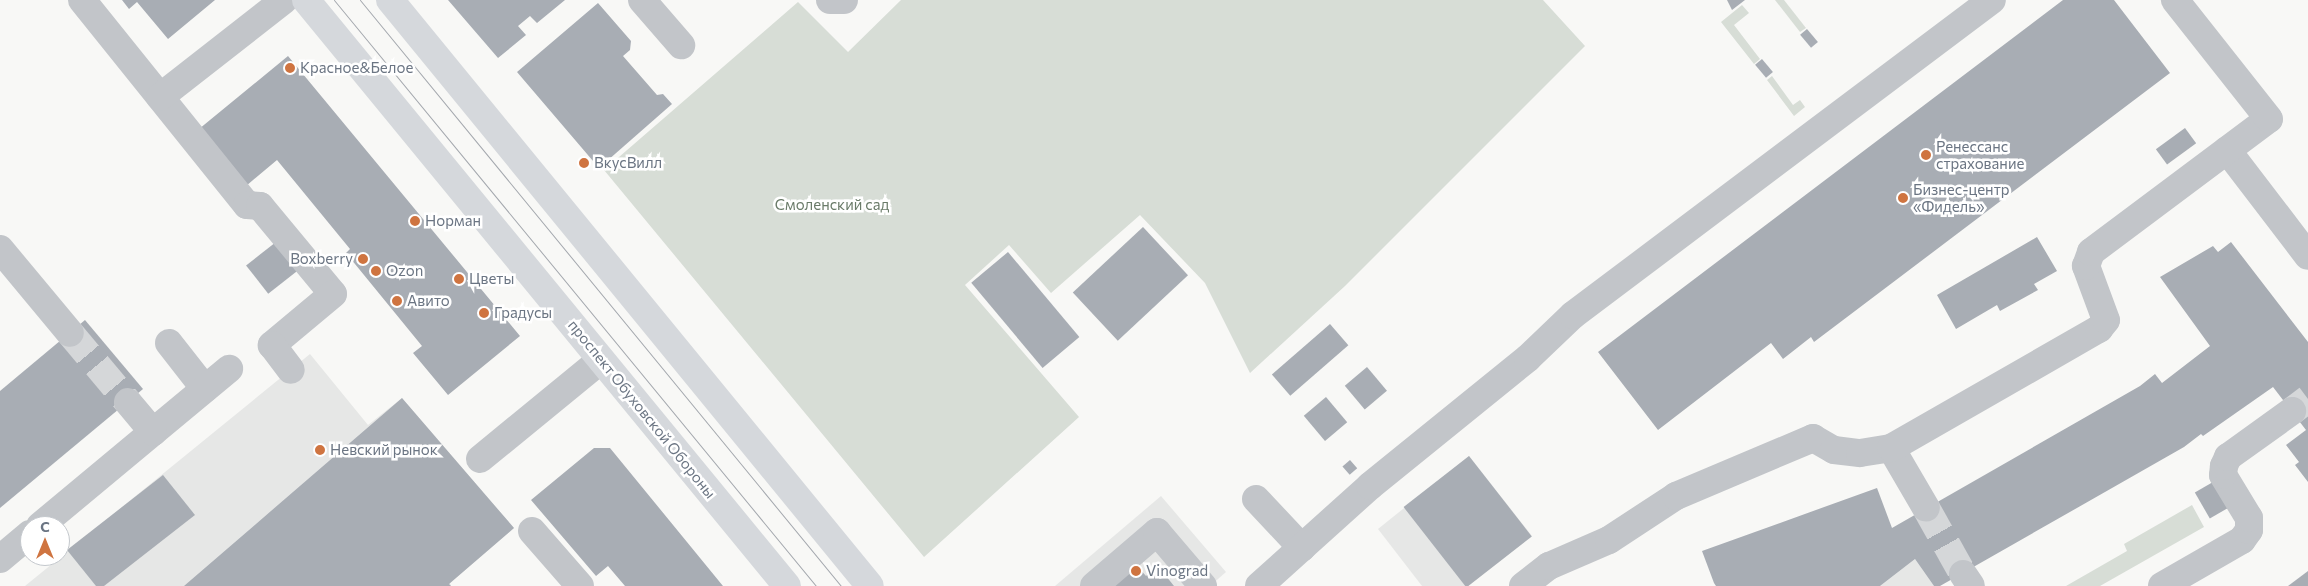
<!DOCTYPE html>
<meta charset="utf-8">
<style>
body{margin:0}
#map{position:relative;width:2308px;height:586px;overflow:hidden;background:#f8f8f6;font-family:Commissioner,sans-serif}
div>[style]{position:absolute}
.built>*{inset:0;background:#e6e7e6}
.green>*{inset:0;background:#d7ddd6}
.building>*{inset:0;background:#a8adb4;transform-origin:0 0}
.minor-tunnel>*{height:28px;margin-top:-14px;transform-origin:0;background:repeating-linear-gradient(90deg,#d5d7d9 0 28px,transparent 0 42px)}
.minor>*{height:28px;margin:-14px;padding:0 14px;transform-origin:14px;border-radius:14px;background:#c2c5c9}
.major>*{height:28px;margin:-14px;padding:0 14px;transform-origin:14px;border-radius:14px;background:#d5d8dc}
.tram>*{height:1px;margin:-0.5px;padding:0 0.5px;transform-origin:0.5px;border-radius:0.5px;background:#a4a8ae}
.dots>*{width:14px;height:14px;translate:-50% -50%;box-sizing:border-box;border:2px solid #fff;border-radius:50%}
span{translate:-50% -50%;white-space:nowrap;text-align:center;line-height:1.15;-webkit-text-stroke:5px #fff;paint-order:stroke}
.poi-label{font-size:15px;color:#6b7583}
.left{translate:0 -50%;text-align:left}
.right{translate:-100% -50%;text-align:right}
.park-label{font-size:15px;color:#6a7b69}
.street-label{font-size:15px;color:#6b7583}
.north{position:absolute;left:20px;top:516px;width:50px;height:50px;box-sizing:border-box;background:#fff;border:1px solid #c4c8cd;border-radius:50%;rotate:0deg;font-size:14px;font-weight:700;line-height:20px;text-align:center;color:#6b7583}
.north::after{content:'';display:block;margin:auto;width:18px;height:22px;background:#cf7440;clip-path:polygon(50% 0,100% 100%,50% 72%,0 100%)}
</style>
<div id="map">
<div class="built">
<i style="clip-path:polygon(310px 354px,368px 425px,402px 398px,514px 528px,450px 583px,451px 586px,25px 586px)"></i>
<i style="clip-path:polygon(1469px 456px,1532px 536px,1468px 586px,1422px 586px,1378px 529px)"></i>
<i style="clip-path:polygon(1161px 496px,1226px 572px,1210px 586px,1055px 586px)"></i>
<i style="clip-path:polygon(1915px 559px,1934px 586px,1880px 586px)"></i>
</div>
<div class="green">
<i style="clip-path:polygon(901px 0,1543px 0,1585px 46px,1345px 286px,1250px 373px,1205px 283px,1140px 215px,1051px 293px,1009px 245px,965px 285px,1079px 417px,924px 557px,604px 170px,798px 2px,848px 52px)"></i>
<i style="clip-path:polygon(1775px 0,1784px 0,1806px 28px,1800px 32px)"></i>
<i style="clip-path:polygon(1742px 5px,1749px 13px,1734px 25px,1760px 59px,1754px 64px,1721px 22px)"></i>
<i style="clip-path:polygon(1772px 76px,1793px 105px,1800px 100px,1805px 107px,1794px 116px,1767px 80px)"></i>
<i style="clip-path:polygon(2192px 505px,2204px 527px,2100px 586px,2066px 586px,2127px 551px,2124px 544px)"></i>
</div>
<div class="building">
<i style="clip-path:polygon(122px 0,215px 0,168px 39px,137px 2px,129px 9px)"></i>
<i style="clip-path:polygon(448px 0,565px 0,537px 23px,530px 16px,518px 26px,526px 35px,498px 58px)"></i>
<i style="clip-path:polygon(1727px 0,1745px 0,1732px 10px)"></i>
<i style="clip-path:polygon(2063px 0,2114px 0,2170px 73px,1814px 342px,1811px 337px,1783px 359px,1771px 343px,1658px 430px,1598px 352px)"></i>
<i style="clip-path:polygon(598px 3px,631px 41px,630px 50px,623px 56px,657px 95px,663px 94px,672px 104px,599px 168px,517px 72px)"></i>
<i style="left:1807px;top:29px;width:17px;height:9px;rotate:50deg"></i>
<i style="clip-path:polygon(288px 56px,520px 336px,448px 395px,413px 353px,422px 346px,346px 253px,350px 249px,277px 160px,246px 186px,199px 129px)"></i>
<i style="left:1762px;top:59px;width:17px;height:9px;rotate:50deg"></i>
<i style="left:2185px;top:128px;width:19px;height:36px;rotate:54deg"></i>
<i style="left:1143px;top:227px;width:66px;height:96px;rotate:47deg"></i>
<i style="clip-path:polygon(2037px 237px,2057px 271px,2034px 284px,2038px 290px,2000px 311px,1997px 305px,1956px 329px,1937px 295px)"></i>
<i style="left:276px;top:242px;width:36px;height:38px;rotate:52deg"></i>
<i style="clip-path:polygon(2231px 242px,2308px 342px,2308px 482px,2295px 465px,2299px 462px,2286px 445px,2306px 430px,2273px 387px,2203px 436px,2201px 434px,2184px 447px,1940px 586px,1934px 586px,1915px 559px,1880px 586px,1716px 586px,1714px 583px,1702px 551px,1877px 488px,1892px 528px,2140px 386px,2155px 374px,2162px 383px,2210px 346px,2160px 277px,2213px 246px,2218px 252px)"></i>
<i style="left:1008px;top:252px;width:111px;height:48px;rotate:50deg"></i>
<i style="clip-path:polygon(85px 320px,143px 389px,0 508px,0 391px)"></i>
<i style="left:1330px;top:324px;width:28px;height:77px;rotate:49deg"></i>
<i style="left:1367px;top:367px;width:31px;height:29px;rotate:50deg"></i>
<i style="left:1326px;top:397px;width:33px;height:29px;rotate:50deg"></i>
<i style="clip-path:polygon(402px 398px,514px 528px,449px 584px,451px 586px,184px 586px)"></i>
<i style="clip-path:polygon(594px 448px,610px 448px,723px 586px,625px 586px,608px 566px,596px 576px,531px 500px)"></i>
<i style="left:1469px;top:456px;width:102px;height:83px;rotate:52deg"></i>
<i style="left:1350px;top:460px;width:11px;height:10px;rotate:49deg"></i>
<i style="clip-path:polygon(163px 475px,195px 515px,104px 586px,96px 586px,67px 550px)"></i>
<i style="left:2213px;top:482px;width:30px;height:21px;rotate:60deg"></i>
<i style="clip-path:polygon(1137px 566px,1146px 576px,1158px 566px,1174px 586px,1113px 586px)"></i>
<i style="clip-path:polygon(2308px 571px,2308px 586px,2288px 586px)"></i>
</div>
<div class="minor-tunnel">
<i style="left:70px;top:333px;width:90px;rotate:50deg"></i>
<i style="left:2292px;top:411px;width:20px;rotate:-37deg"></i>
<i style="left:1926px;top:508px;width:76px;rotate:60.7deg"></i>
</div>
<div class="minor">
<i style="left:82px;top:0;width:263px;rotate:51.2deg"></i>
<i style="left:247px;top:205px;width:13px;rotate:4deg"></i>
<i style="left:260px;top:206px;width:114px;rotate:50.3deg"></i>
<i style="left:333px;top:294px;width:80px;rotate:140.1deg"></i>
<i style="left:272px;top:345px;width:31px;rotate:53deg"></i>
<i style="left:642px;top:0;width:60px;rotate:49.1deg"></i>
<i style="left:830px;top:0;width:14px"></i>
<i style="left:160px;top:97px;width:157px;rotate:-38deg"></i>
<i style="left:2227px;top:150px;width:133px;rotate:52.6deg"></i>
<i style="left:0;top:249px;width:109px;rotate:50.2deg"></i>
<i style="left:169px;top:343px;width:58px;rotate:52deg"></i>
<i style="left:153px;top:432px;width:99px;rotate:-39.7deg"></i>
<i style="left:1891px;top:448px;width:69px;rotate:59.7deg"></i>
<i style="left:480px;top:459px;width:156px;rotate:-39.3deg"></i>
<i style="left:1256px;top:499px;width:67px;rotate:46.8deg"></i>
<i style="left:40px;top:526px;width:147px;rotate:-39.8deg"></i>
<i style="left:153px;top:432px;width:39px;rotate:-130deg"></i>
<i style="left:532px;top:531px;width:73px;rotate:48.9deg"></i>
<i style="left:0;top:559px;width:39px;rotate:-40deg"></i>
<i style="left:1963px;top:574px;width:14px;rotate:56deg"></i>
<i style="left:1094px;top:586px;width:83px;rotate:-40.6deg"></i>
<i style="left:1157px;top:532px;width:71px;rotate:49.6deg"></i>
<i style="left:1259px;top:586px;width:149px;rotate:-42deg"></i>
<i style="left:1370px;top:486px;width:203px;rotate:-39deg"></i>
<i style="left:1528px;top:358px;width:62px;rotate:-43.7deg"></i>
<i style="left:1573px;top:315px;width:524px;rotate:-36.94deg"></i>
<i style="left:1523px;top:586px;width:33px;rotate:-38deg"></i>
<i style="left:1549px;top:566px;width:65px;rotate:-23.4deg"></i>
<i style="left:1609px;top:540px;width:80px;rotate:-33.3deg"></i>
<i style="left:1676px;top:496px;width:149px;rotate:-22.9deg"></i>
<i style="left:1813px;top:438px;width:24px;rotate:30deg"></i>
<i style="left:1834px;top:450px;width:26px;rotate:7deg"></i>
<i style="left:1860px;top:453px;width:31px;rotate:-9deg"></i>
<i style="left:1891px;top:448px;width:240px;rotate:-29.8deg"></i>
<i style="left:2099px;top:329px;width:11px;rotate:-52deg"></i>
<i style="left:2106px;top:320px;width:58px;rotate:-110.3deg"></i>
<i style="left:2086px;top:266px;width:15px;rotate:-70deg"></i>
<i style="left:2091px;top:252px;width:222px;rotate:-36.8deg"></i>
<i style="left:2269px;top:119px;width:152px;rotate:-128.3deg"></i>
<i style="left:2162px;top:586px;width:92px;rotate:-29.9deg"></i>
<i style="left:2242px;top:540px;width:12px;rotate:-55deg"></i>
<i style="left:2249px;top:530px;width:12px;rotate:-90deg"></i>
<i style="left:2249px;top:518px;width:50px;rotate:-121.2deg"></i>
<i style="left:2223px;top:475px;width:9px;rotate:-84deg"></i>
<i style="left:2224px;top:466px;width:10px;rotate:-66deg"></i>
<i style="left:2228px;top:457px;width:79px;rotate:-35.7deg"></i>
</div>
<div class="major">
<i style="left:306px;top:0;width:758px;rotate:50.62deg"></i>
<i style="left:390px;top:0;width:757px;rotate:50.68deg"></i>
</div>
<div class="tram">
<i style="left:334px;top:0;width:759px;rotate:50.56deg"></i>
<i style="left:360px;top:0;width:758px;rotate:50.62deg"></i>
</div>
<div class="dots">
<i style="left:290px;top:68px;background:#cf7440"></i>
<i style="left:1926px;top:155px;background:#cf7440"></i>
<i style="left:584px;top:163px;background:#cf7440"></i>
<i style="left:1903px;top:198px;background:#cf7440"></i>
<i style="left:415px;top:221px;background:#cf7440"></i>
<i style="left:363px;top:259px;background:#cf7440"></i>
<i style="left:376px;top:271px;background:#cf7440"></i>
<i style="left:459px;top:279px;background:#cf7440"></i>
<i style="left:397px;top:301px;background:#cf7440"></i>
<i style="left:484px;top:313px;background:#cf7440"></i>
<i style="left:320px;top:450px;background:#cf7440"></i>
<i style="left:1136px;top:571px;background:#cf7440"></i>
</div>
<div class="poi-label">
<span class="left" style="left:300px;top:68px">Красное&amp;Белое</span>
<span class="left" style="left:1936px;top:155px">Ренессанс<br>страхование</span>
<span class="left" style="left:594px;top:163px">ВкусВилл</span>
<span class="left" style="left:1913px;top:198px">Бизнес-центр<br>«Фидель»</span>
<span class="left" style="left:425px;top:221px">Норман</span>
<span class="right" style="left:353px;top:259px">Boxberry</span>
<span class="left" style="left:386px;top:271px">Ozon</span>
<span class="left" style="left:469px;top:279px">Цветы</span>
<span class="left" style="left:407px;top:301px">Авито</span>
<span class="left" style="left:494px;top:313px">Градусы</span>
<span class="left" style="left:330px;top:450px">Невский рынок</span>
<span class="left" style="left:1146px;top:571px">Vinograd</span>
</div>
<div class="park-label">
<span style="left:832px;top:205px">Смоленский сад</span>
</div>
<div class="street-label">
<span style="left:642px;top:409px;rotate:51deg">проспект Обуховской Обороны</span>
</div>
<div class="north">С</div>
</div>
